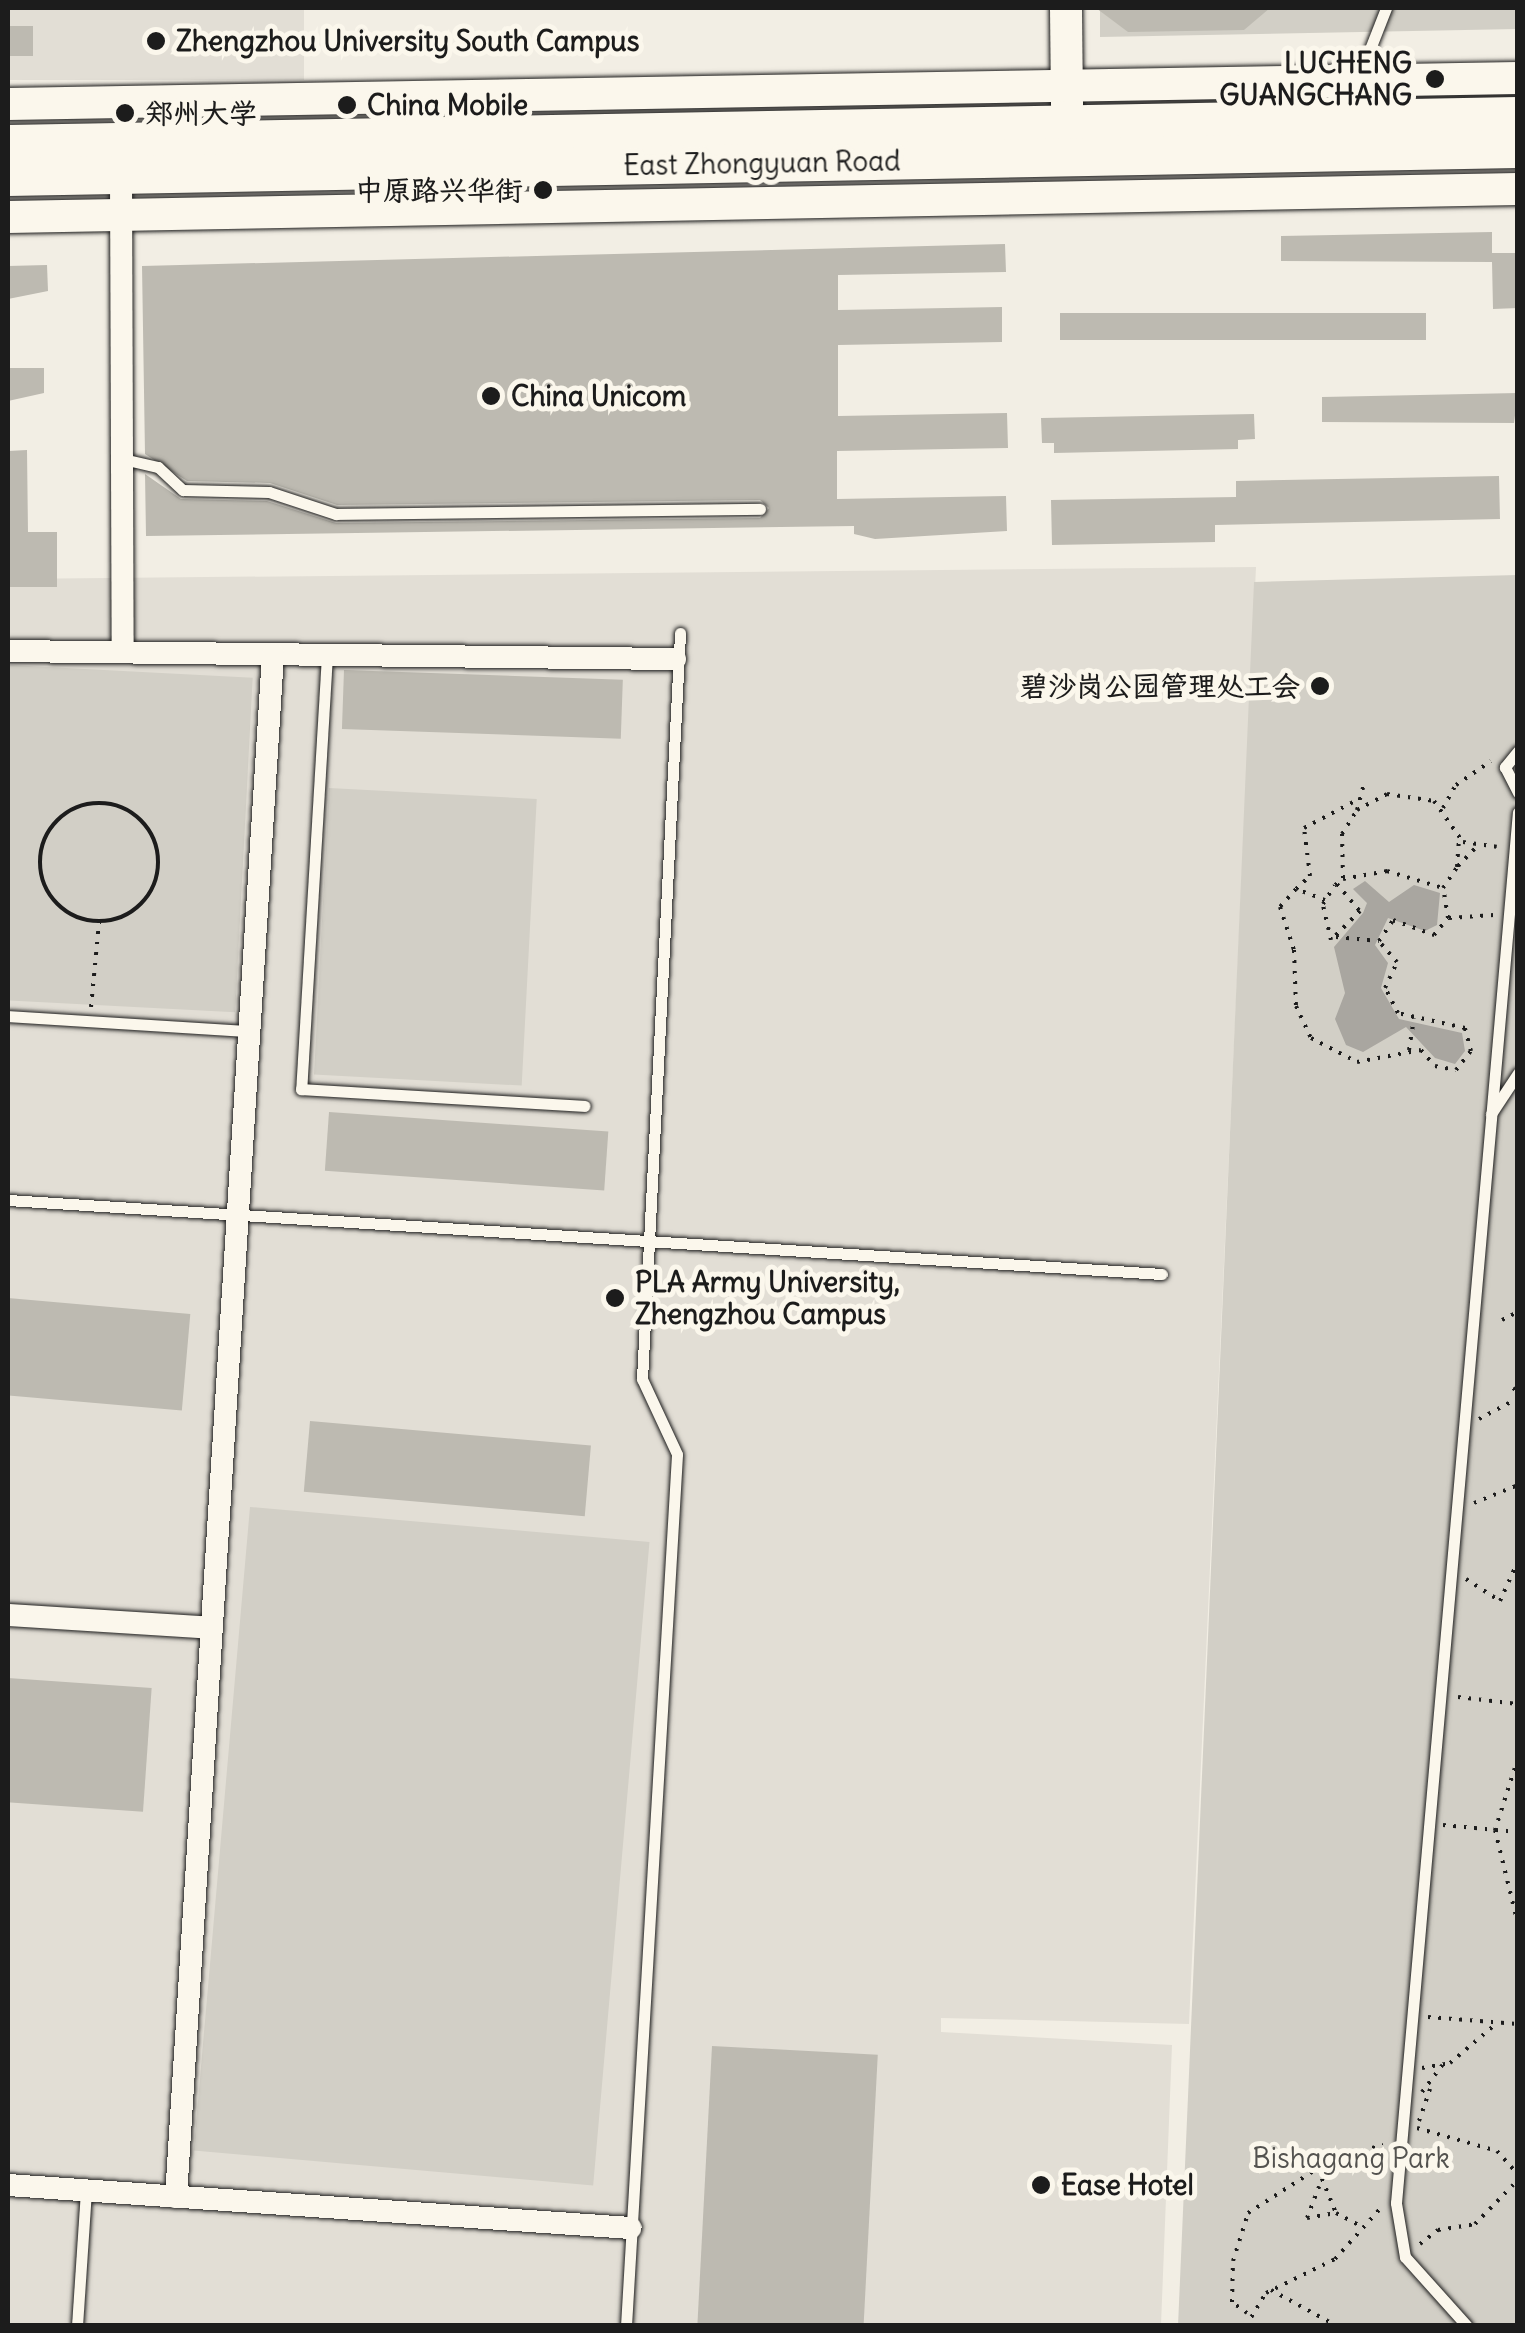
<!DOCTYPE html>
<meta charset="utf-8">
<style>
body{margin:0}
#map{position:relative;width:1525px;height:2333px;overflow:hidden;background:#f2eee4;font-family:Delius,"LXGW WenKai TC",sans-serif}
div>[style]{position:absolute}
.built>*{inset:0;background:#e2ded5;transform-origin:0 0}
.green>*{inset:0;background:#d2cfc6;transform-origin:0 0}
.water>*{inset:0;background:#a9a6a0}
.building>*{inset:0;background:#bdbab1;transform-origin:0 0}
.path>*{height:4px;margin-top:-2px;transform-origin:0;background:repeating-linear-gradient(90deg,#1c1c1c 0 2.5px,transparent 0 10.5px)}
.path>.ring{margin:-2px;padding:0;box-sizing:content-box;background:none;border:4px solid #1c1c1c;border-radius:50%}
.roads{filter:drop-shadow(0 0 2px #1c1c1c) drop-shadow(0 0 2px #1c1c1c)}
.lane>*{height:11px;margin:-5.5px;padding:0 5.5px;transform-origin:5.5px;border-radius:5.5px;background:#fbf7ec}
.street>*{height:22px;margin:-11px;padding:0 11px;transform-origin:11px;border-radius:11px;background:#fbf7ec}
.secondary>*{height:32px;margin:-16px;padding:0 16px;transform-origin:16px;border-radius:16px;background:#fbf7ec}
.primary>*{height:38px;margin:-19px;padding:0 19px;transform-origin:19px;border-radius:19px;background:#fbf7ec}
.dots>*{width:28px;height:28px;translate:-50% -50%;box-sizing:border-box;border:5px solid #fbf7ec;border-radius:50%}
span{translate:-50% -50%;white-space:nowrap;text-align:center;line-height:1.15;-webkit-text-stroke:10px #fbf7ec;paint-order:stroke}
.poi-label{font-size:28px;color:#1c1c1c;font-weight:700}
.left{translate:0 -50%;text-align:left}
.right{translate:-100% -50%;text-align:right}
.street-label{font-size:28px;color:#1c1c1c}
.park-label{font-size:28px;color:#53524f}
.frame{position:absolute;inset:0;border:10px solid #1c1c1c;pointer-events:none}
</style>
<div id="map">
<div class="built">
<i style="left:8px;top:8px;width:296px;height:72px"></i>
<i style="clip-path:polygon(1256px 567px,1189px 2024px,941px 2018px,941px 2032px,1172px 2045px,1161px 2325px,8px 2325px,8px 579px)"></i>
</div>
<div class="green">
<i style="clip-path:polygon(1100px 8px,1517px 8px,1517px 29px,1100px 37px)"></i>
<i style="clip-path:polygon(1517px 575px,1517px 2325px,1178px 2326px,1254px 582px)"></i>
<i style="left:8px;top:665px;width:245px;height:335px;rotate:3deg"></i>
<i style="left:329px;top:788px;width:208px;height:287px;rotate:3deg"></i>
<i style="left:250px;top:1507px;width:401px;height:646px;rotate:5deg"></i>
</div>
<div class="water">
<i style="clip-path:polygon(1365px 881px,1389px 902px,1414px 885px,1440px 893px,1437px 925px,1425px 931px,1388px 918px,1375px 945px,1388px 963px,1381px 988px,1399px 1019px,1462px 1033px,1465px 1051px,1455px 1064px,1435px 1058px,1406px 1027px,1363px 1052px,1346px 1045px,1335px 1019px,1345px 993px,1334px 947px,1363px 913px,1367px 903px,1353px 889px)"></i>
</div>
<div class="building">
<i style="clip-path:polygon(1096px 8px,1270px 8px,1244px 30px,1128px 32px)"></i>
<i style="left:8px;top:26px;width:25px;height:30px"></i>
<i style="clip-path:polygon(1492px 232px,1492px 253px,1518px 253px,1518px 308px,1493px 309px,1492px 262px,1281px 261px,1281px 236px)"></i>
<i style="clip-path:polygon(1005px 244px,1006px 272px,838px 275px,838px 310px,1002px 307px,1002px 342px,838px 345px,838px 416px,1007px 413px,1008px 448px,837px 451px,837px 499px,1006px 496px,1007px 531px,875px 539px,854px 534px,854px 526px,146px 536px,145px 474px,181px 499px,267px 501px,336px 523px,760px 518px,769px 508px,760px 500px,337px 505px,270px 483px,187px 481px,145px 454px,142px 266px)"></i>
<i style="clip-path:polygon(47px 265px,48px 291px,8px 299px,8px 266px)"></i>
<i style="left:1426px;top:313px;width:27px;height:366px;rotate:90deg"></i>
<i style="clip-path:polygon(8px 368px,44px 368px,44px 393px,8px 401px)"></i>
<i style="clip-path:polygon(1518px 393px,1514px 423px,1322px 422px,1322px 397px)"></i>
<i style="clip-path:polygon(1254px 414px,1255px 439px,1238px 440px,1238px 449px,1054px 453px,1054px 443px,1042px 443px,1041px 418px)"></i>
<i style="clip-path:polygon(27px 450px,28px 532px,57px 532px,57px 587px,8px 587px,8px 451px)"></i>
<i style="clip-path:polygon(1499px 476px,1500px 519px,1215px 525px,1215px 542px,1052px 545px,1051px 500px,1236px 497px,1236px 481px)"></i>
<i style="left:344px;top:670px;width:279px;height:59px;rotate:2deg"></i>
<i style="left:329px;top:1112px;width:280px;height:59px;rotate:4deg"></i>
<i style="left:8px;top:1298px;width:183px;height:97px;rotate:5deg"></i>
<i style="left:310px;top:1421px;width:282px;height:71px;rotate:5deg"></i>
<i style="left:8px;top:1678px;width:144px;height:124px;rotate:4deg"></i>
<i style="left:712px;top:2046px;width:166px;height:280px;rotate:3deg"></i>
</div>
<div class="path">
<i class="ring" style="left:40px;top:803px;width:114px;height:114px"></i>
<i style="left:1443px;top:808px;width:26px;rotate:-61deg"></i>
<i style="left:1456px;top:785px;width:42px;rotate:-34.4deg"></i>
<i style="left:1357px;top:810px;width:30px;rotate:-75deg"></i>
<i style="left:1458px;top:866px;width:29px;rotate:-46deg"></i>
<i style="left:1343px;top:878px;width:44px;rotate:-91.3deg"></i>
<i style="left:1342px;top:834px;width:28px;rotate:-58deg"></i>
<i style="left:1357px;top:810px;width:34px;rotate:-28deg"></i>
<i style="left:1387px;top:794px;width:48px;rotate:8.5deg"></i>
<i style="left:1434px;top:801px;width:50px;rotate:54.7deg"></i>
<i style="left:1463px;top:842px;width:34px;rotate:8deg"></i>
<i style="left:1337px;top:884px;width:35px;rotate:50deg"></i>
<i style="left:1360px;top:911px;width:41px;rotate:135deg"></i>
<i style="left:1331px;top:940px;width:37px;rotate:-103deg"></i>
<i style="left:1323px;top:904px;width:22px;rotate:-58deg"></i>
<i style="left:1335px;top:885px;width:10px;rotate:-37deg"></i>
<i style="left:1343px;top:879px;width:45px;rotate:-10.3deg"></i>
<i style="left:1387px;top:871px;width:59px;rotate:16.9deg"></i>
<i style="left:1443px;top:888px;width:25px;rotate:-56deg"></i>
<i style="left:1457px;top:867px;width:30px;rotate:-86deg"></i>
<i style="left:1296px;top:889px;width:19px;rotate:-43deg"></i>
<i style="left:1310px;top:876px;width:48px;rotate:-97.1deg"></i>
<i style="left:1304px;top:828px;width:62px;rotate:-27.8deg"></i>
<i style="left:1325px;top:900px;width:31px;rotate:-159deg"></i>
<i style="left:1296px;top:889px;width:24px;rotate:132deg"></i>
<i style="left:1280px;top:907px;width:45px;rotate:72deg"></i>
<i style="left:1294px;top:950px;width:56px;rotate:88deg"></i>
<i style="left:1296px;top:1006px;width:35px;rotate:65deg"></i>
<i style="left:1311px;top:1038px;width:52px;rotate:27.6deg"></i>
<i style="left:1357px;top:1062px;width:65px;rotate:-10.6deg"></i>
<i style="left:1421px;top:1050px;width:21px;rotate:49deg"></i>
<i style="left:1435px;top:1066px;width:21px;rotate:11deg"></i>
<i style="left:1456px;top:1070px;width:24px;rotate:-52deg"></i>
<i style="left:1471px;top:1051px;width:24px;rotate:-105deg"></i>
<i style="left:1465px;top:1028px;width:69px;rotate:-167.4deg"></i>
<i style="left:1398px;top:1013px;width:28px;rotate:-117deg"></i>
<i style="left:1385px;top:988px;width:29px;rotate:-65deg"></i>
<i style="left:1397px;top:962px;width:28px;rotate:-131deg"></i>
<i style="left:1379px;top:941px;width:25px;rotate:-56deg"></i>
<i style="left:1393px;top:920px;width:44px;rotate:20.1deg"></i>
<i style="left:1434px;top:935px;width:22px;rotate:-51deg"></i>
<i style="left:1448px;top:918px;width:30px;rotate:-99deg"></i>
<i style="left:1449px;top:918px;width:45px;rotate:-3.8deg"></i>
<i style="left:1336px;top:937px;width:43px;rotate:5.3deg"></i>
<i style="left:91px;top:1007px;width:85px;rotate:-84.6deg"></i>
<i style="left:1409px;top:1050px;width:32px;rotate:-81deg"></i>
<i style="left:1518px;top:1246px;width:33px;rotate:90deg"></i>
<i style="left:1502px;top:1320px;width:18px;rotate:-27deg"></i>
<i style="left:1513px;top:1388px;width:6px;rotate:39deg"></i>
<i style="left:1479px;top:1419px;width:44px;rotate:-28.3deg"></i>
<i style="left:1474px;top:1503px;width:48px;rotate:-22.2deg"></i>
<i style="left:1466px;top:1579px;width:40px;rotate:32.9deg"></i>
<i style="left:1500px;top:1601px;width:44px;rotate:-65.8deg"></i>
<i style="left:1458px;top:1697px;width:60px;rotate:6.7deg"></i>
<i style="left:1518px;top:1758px;width:76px;rotate:107.7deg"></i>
<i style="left:1495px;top:1830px;width:97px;rotate:76.3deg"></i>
<i style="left:1443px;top:1825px;width:75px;rotate:5.3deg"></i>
<i style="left:1428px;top:2017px;width:90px;rotate:4.4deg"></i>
<i style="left:1422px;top:2068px;width:28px;rotate:-10deg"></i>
<i style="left:1450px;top:2063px;width:62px;rotate:-40.4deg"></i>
<i style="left:1422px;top:2092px;width:34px;rotate:-53deg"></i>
<i style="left:1419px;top:2121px;width:34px;rotate:-71deg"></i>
<i style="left:1417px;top:2128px;width:83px;rotate:16deg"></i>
<i style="left:1497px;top:2151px;width:31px;rotate:48deg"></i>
<i style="left:1318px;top:2169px;width:48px;rotate:67.8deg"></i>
<i style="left:1336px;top:2213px;width:30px;rotate:28deg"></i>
<i style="left:1307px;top:2218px;width:34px;rotate:-69deg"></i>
<i style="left:1307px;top:2218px;width:29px;rotate:-10deg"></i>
<i style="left:1420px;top:2244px;width:23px;rotate:-38deg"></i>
<i style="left:1438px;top:2230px;width:37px;rotate:-9deg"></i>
<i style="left:1475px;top:2224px;width:62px;rotate:-45.7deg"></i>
<i style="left:1271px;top:2290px;width:75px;rotate:28.6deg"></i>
<i style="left:1247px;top:2313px;width:19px;rotate:-144deg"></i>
<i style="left:1232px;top:2302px;width:41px;rotate:-88.6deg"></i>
<i style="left:1233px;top:2261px;width:50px;rotate:-72.6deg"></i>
<i style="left:1248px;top:2213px;width:100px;rotate:-32.7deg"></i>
<i style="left:1332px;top:2159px;width:53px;rotate:-15.4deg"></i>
<i style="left:1246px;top:2326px;width:39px;rotate:-59deg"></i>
<i style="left:1266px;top:2293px;width:77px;rotate:-26.2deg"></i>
<i style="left:1335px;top:2259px;width:66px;rotate:-48.1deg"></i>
</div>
<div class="roads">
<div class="lane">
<i style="left:1359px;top:77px;width:74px;rotate:-68.6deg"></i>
<i style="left:123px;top:459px;width:36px;rotate:13deg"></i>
<i style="left:158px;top:467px;width:34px;rotate:43deg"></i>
<i style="left:183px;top:490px;width:86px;rotate:1.3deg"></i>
<i style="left:269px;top:492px;width:71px;rotate:18.2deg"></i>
<i style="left:336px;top:514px;width:424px;rotate:-0.7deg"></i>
<i style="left:327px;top:655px;width:435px;rotate:93.4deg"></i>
<i style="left:301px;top:1089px;width:284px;rotate:3.4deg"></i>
<i style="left:1518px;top:751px;width:21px;rotate:129deg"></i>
<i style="left:1505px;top:767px;width:29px;rotate:63deg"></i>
<i style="left:8px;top:1016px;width:241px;rotate:3.6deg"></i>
<i style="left:1491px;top:1114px;width:49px;rotate:-56.6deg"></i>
<i style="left:8px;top:1200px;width:1156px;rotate:3.67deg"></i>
<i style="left:77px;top:2326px;width:136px;rotate:-86.2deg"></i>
<i style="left:626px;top:2326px;width:873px;rotate:-86.65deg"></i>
<i style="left:677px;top:1454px;width:83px;rotate:-115deg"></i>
<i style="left:642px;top:1379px;width:747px;rotate:-87.08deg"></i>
<i style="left:1467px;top:2326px;width:93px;rotate:-131.9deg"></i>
<i style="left:1405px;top:2257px;width:55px;rotate:-99.5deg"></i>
<i style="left:1396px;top:2203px;width:1396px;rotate:-84.99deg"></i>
</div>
<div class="street">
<i style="left:121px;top:175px;width:477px;rotate:89.8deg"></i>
<i style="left:8px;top:651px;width:667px;rotate:0.69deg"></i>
<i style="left:8px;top:1615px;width:204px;rotate:3.6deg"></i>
<i style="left:8px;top:2185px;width:624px;rotate:3.95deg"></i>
<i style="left:176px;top:2197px;width:1546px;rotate:-86.4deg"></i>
</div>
<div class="secondary">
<i style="left:1066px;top:8px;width:97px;rotate:89.4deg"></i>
<i style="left:8px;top:104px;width:1510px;rotate:-0.99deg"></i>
<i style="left:8px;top:217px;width:1510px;rotate:-1.06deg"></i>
</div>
<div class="primary">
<i style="left:8px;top:144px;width:1510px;rotate:-1.06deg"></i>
<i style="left:8px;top:177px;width:1510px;rotate:-1.06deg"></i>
</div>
</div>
<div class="dots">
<i style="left:156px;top:41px;background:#1c1c1c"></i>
<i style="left:1435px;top:79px;background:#1c1c1c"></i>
<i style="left:347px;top:105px;background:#1c1c1c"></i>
<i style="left:125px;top:113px;background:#1c1c1c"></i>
<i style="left:543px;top:190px;background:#1c1c1c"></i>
<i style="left:491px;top:396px;background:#1c1c1c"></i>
<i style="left:1320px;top:686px;background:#1c1c1c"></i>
<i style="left:615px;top:1298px;background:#1c1c1c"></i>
<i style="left:1041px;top:2185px;background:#1c1c1c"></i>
</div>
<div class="poi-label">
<span class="left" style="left:176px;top:41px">Zhengzhou University South Campus</span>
<span class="right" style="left:1412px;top:79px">LUCHENG<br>GUANGCHANG</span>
<span class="left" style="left:367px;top:105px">China Mobile</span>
<span class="left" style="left:145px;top:113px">郑州大学</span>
<span class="right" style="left:523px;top:190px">中原路兴华街</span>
<span class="left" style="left:511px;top:396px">China Unicom</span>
<span class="right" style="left:1300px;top:686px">碧沙岗公园管理处工会</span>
<span class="left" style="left:635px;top:1298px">PLA Army University,<br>Zhengzhou Campus</span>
<span class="left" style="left:1061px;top:2185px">Ease Hotel</span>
</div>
<div class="street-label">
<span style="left:762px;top:163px;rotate:-1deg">East Zhongyuan Road</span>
</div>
<div class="park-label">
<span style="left:1351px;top:2158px">Bishagang Park</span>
</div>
<div class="frame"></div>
</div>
